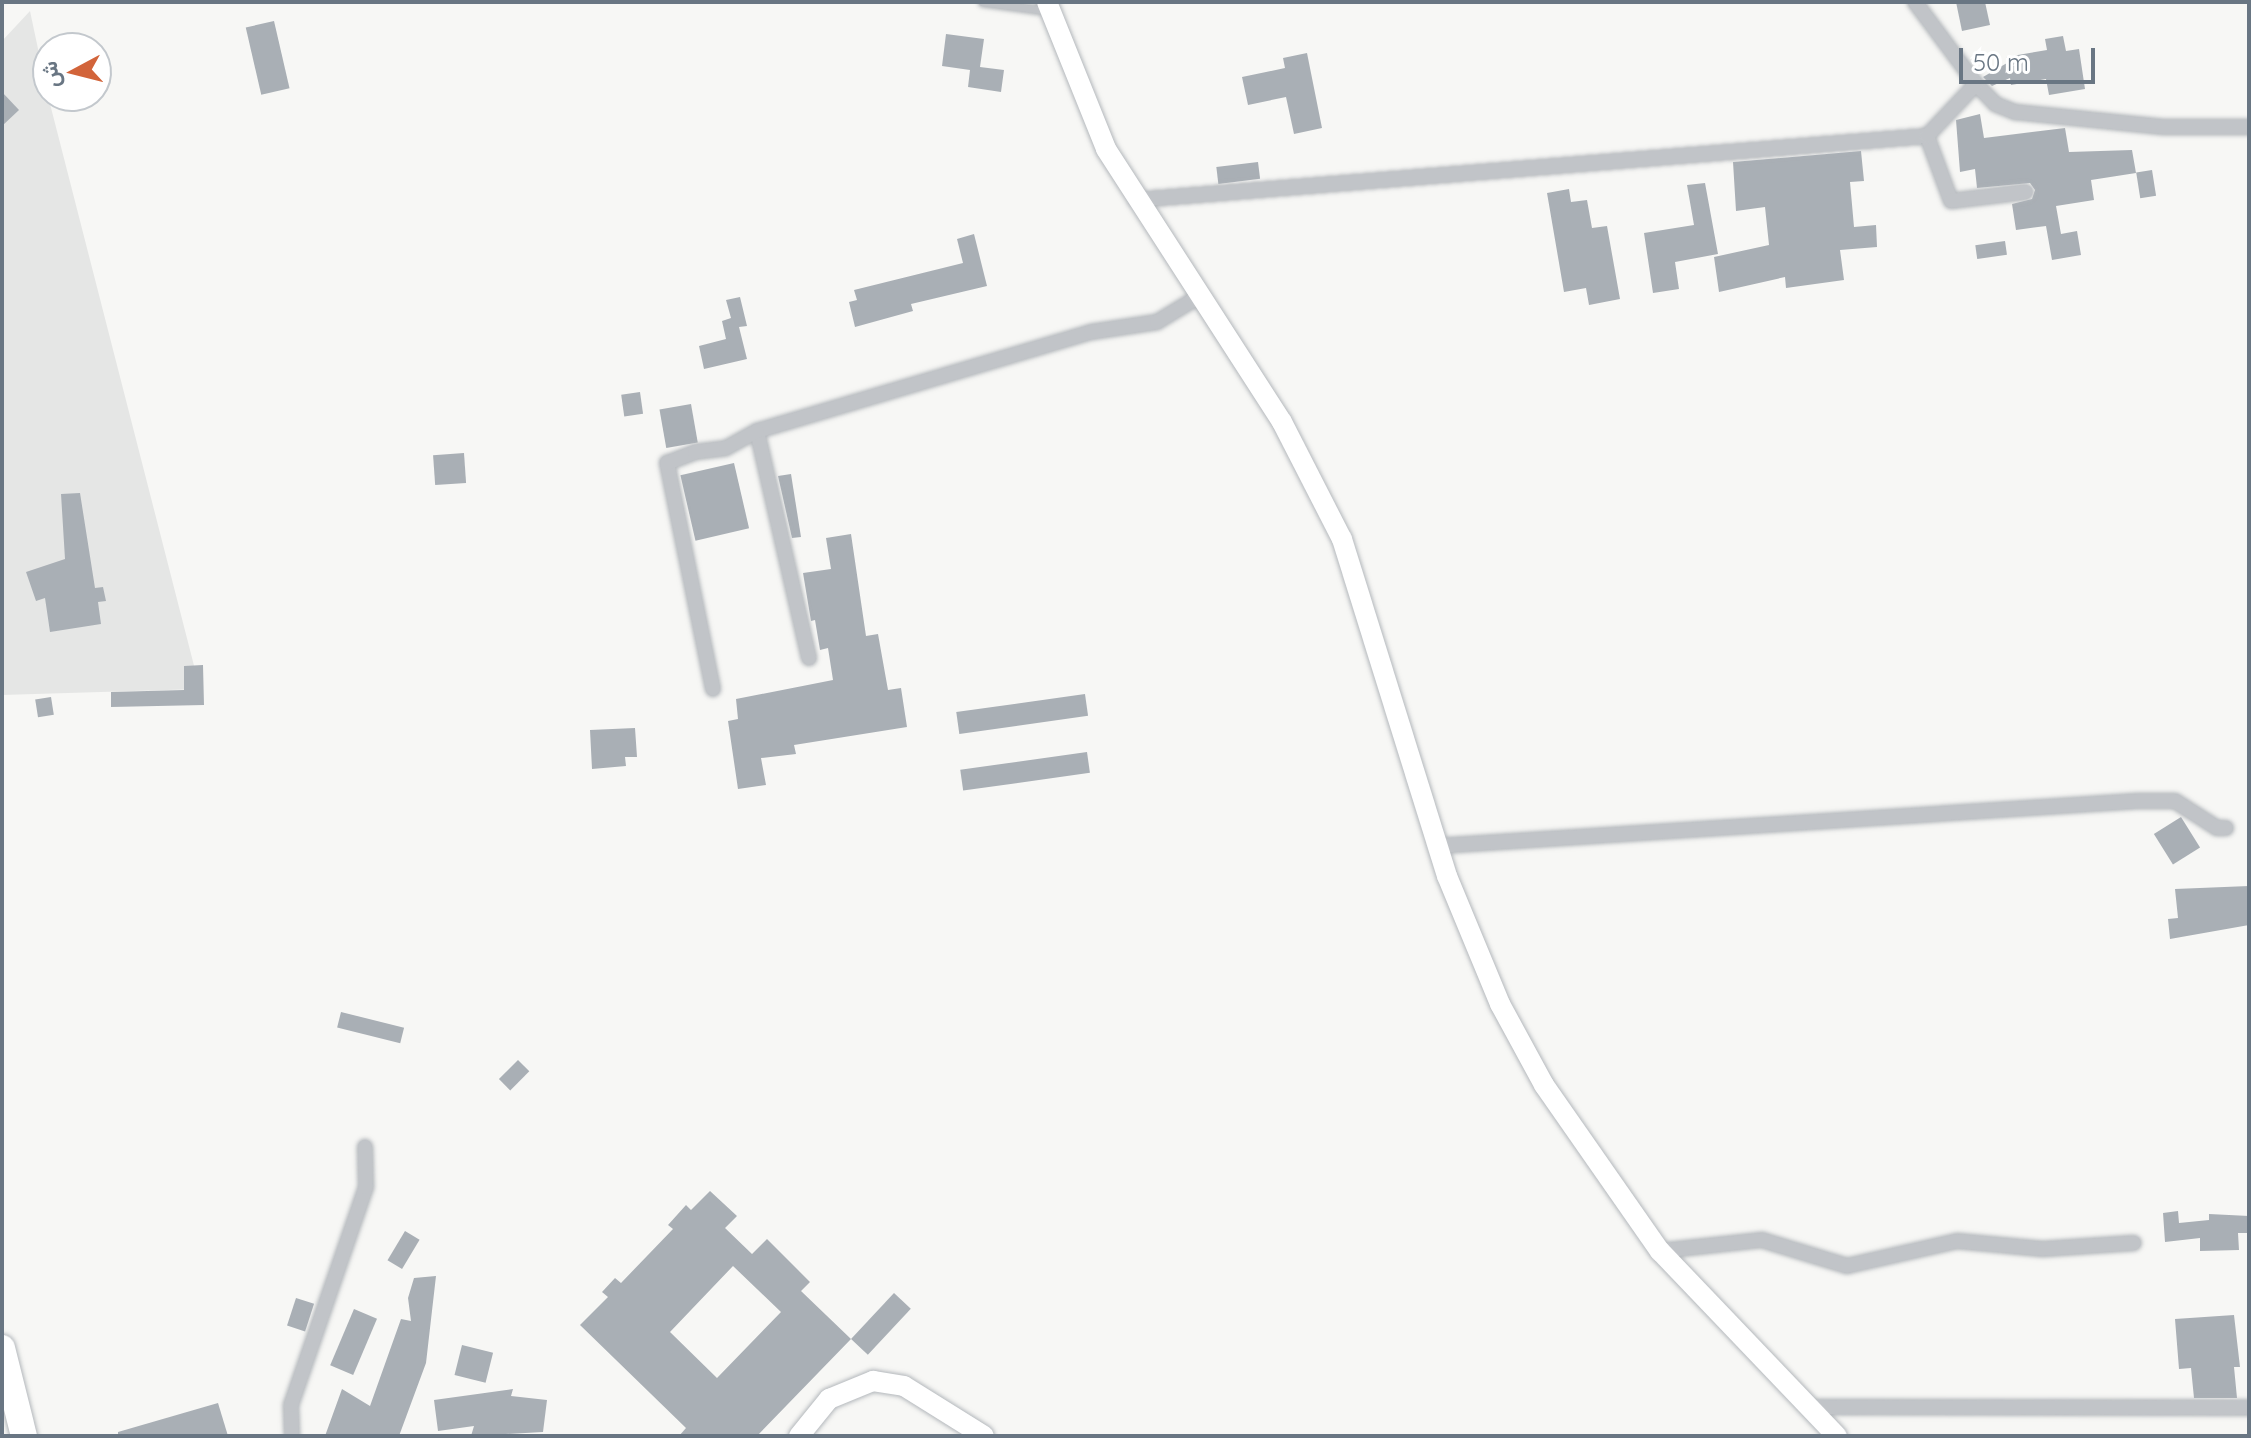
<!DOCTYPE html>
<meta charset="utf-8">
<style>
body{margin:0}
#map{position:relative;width:2251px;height:1438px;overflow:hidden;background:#f7f7f5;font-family:Quicksand,Vazirmatn,sans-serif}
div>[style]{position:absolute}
.built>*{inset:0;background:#e5e6e5}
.building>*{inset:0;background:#a9afb5;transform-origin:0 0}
.roads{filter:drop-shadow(0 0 2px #b4b8bc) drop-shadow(0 0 2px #b4b8bc)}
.lane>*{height:7px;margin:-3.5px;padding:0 3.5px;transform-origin:3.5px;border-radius:3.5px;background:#c1c4c8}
.street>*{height:14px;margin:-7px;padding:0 7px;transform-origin:7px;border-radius:7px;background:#c1c4c8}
.secondary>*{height:20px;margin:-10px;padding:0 10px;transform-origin:10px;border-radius:10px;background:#fff}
.highway>*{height:26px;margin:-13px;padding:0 13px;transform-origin:13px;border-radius:13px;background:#fff}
span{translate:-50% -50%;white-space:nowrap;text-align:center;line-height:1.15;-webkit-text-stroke:8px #fff;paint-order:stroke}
.frame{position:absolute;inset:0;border:4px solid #697683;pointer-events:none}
.north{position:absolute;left:32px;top:32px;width:80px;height:80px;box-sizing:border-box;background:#fff;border:2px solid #c3c8cd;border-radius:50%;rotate:263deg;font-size:22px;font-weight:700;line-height:32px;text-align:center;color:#697683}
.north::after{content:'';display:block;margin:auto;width:28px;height:36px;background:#d2643a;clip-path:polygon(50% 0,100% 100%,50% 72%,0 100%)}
.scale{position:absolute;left:1959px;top:48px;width:136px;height:36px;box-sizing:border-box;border:4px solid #697683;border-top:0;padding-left:10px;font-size:24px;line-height:28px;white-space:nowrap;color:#697683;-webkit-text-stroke:6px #fff;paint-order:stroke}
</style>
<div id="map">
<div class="built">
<i style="clip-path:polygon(30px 11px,48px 96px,200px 689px,2px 695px,2px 41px)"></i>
</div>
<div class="building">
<i style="clip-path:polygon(1956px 2px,1985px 2px,1990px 25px,1962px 31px)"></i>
<i style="left:274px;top:21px;width:69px;height:29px;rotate:77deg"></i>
<i style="clip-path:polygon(946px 34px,984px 39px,980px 67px,1004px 70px,1001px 92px,968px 87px,970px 70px,942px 66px)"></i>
<i style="clip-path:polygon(2063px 36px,2066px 51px,2079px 49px,2085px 89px,2049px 95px,2046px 79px,2011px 85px,2010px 78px,1992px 86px,1983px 77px,2007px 63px,2006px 57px,2047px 50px,2045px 39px)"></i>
<i style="clip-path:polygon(1307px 53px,1322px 128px,1294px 134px,1286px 97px,1248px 105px,1242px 77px,1285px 68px,1283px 58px)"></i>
<i style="clip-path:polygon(2px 92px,19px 110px,2px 126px)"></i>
<i style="clip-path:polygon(1980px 114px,1984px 138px,2065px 128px,2069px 152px,2132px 150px,2136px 173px,2091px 180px,2094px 200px,2056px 206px,2061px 234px,2077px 231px,2081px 255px,2052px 260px,2046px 226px,2016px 230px,2012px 204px,2032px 199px,2035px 190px,2030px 183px,1977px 188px,1975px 169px,1960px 172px,1956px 120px)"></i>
<i style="clip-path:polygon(1861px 151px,1864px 181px,1850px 182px,1854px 227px,1876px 225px,1877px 247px,1840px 250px,1844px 280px,1786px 288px,1785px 277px,1719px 292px,1714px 257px,1769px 245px,1765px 207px,1736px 211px,1733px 162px)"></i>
<i style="left:1258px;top:162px;width:17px;height:42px;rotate:83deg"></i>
<i style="left:2152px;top:170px;width:26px;height:16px;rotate:81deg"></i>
<i style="clip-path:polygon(1705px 183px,1718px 254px,1675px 262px,1679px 289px,1653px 293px,1644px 233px,1694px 225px,1687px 185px)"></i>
<i style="clip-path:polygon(1569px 189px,1571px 202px,1587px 200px,1592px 228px,1607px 226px,1620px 299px,1589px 305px,1586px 288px,1564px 292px,1547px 193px)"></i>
<i style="clip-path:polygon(974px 234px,987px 286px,911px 304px,913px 311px,855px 327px,849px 302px,857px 300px,854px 290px,963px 263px,957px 239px)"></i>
<i style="left:2005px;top:241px;width:14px;height:30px;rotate:82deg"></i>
<i style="clip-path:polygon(740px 297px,747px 326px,739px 327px,747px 359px,704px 369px,699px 346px,726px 339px,722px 321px,731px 318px,726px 300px)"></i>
<i style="left:640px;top:392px;width:22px;height:19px;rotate:82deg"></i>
<i style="left:691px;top:404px;width:39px;height:32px;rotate:80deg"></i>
<i style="left:464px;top:453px;width:30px;height:31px;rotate:86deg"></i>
<i style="left:734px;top:463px;width:67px;height:55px;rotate:77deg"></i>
<i style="clip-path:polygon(791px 474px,801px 537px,792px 538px,778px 476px)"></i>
<i style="clip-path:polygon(80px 493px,95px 588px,103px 587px,106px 601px,98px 602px,101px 624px,50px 632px,45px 598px,36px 601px,26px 572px,65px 559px,61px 494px)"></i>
<i style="clip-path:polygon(851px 534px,866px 636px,878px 634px,888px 690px,901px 688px,907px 727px,794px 745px,796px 754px,761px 758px,766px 785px,738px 789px,728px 721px,738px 719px,736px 699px,833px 680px,828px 648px,820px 650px,815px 620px,811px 621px,803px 573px,831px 569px,826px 538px)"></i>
<i style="clip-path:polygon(203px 665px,204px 705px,111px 707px,111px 692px,184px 690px,184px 666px)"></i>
<i style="left:1085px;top:694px;width:22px;height:130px;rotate:82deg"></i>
<i style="left:51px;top:697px;width:18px;height:16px;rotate:81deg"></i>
<i style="clip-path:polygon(635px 728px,637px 757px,625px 757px,626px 766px,592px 769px,590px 730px)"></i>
<i style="left:1087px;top:752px;width:21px;height:128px;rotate:82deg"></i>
<i style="left:2181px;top:817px;width:36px;height:32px;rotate:58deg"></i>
<i style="clip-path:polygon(2249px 886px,2249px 925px,2170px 939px,2168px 919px,2178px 918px,2175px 889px)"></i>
<i style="left:341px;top:1012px;width:65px;height:16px;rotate:14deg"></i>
<i style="left:518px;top:1060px;width:16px;height:27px;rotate:45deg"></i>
<i style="clip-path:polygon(evenodd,710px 1191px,737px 1216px,725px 1228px,752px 1254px,767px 1239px,810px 1282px,801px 1291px,851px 1339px,757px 1436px,679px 1436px,686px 1428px,580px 1325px,608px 1297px,602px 1292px,615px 1278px,621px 1283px,673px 1229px,668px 1225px,686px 1205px,691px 1210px,710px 1191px,733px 1266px,781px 1312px,717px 1378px,670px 1332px,733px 1266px)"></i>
<i style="clip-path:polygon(2178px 1211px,2179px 1223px,2209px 1220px,2209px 1214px,2249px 1216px,2249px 1233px,2238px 1233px,2239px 1250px,2200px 1251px,2200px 1238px,2165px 1242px,2163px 1213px)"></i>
<i style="left:405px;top:1231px;width:17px;height:34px;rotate:31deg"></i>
<i style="clip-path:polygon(436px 1276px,426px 1363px,399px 1436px,325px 1436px,342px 1389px,370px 1406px,401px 1319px,411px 1321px,408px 1298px,414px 1278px)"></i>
<i style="left:894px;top:1293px;width:23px;height:63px;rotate:43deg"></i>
<i style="left:296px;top:1298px;width:19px;height:29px;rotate:18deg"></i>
<i style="left:354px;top:1309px;width:25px;height:61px;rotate:23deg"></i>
<i style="clip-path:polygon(2234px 1315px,2240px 1367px,2234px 1367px,2237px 1398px,2194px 1398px,2191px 1368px,2179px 1369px,2175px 1319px)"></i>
<i style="left:462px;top:1345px;width:32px;height:31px;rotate:14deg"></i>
<i style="clip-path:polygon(513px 1389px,511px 1396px,547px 1400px,543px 1432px,471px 1436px,474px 1426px,438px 1431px,434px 1400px)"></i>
<i style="clip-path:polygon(218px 1403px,228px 1436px,118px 1436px,118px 1432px)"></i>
</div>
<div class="roads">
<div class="lane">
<i style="left:982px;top:2px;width:66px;rotate:7.9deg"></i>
</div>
<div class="street">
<i style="left:1915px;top:2px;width:102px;rotate:53.4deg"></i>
<i style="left:1976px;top:84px;width:28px;rotate:46deg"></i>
<i style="left:1995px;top:104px;width:22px;rotate:22deg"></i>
<i style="left:2015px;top:112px;width:149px;rotate:5.8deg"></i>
<i style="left:2163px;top:127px;width:86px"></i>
<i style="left:1927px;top:136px;width:69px;rotate:69.7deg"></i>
<i style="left:1951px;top:201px;width:75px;rotate:-6.9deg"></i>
<i style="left:1135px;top:200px;width:795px;rotate:-4.62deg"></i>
<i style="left:1927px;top:136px;width:71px;rotate:-46.7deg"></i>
<i style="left:809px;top:658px;width:233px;rotate:-102.9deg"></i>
<i style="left:757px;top:431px;width:348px;rotate:-16.5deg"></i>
<i style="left:1091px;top:332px;width:67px;rotate:-8.6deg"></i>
<i style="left:1157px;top:322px;width:50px;rotate:-31.2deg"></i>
<i style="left:713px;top:689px;width:231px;rotate:-101.5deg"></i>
<i style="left:667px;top:463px;width:30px;rotate:-21deg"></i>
<i style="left:695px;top:452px;width:31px;rotate:-7deg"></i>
<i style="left:726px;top:448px;width:35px;rotate:-29deg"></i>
<i style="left:1437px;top:846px;width:702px;rotate:-3.67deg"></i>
<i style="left:2138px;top:801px;width:37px"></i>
<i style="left:2175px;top:801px;width:50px;rotate:32.7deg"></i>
<i style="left:2217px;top:828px;width:9px"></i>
<i style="left:1660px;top:1251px;width:103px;rotate:-6.2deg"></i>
<i style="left:1762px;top:1240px;width:89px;rotate:17deg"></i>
<i style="left:1847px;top:1266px;width:113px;rotate:-12.8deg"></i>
<i style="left:1957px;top:1241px;width:86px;rotate:5.3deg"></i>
<i style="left:2043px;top:1249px;width:91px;rotate:-3.8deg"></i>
<i style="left:1811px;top:1407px;width:438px;rotate:0.1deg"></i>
<i style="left:292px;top:1436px;width:31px;rotate:-92deg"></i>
<i style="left:291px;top:1405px;width:231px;rotate:-71deg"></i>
<i style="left:366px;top:1187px;width:40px;rotate:-91.4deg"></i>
</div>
<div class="secondary">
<i style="left:1047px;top:2px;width:158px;rotate:68.1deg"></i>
<i style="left:1106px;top:149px;width:325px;rotate:57.2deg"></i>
<i style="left:1282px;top:422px;width:131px;rotate:62.9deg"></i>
<i style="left:1342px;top:539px;width:353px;rotate:72.7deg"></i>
<i style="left:1447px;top:876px;width:139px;rotate:67.5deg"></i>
<i style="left:1500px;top:1004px;width:92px;rotate:61.5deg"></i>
<i style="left:1544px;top:1085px;width:203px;rotate:55.1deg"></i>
<i style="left:1660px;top:1251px;width:256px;rotate:46.3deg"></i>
<i style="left:799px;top:1436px;width:48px;rotate:-51deg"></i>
<i style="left:829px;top:1399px;width:48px;rotate:-22.2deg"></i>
<i style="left:873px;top:1381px;width:31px;rotate:9deg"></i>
<i style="left:904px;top:1386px;width:94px;rotate:32deg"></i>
</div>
<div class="highway">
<i style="left:2px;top:1348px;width:91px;rotate:76deg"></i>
</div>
</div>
<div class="frame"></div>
<div class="north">ش</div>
<div class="scale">50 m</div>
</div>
